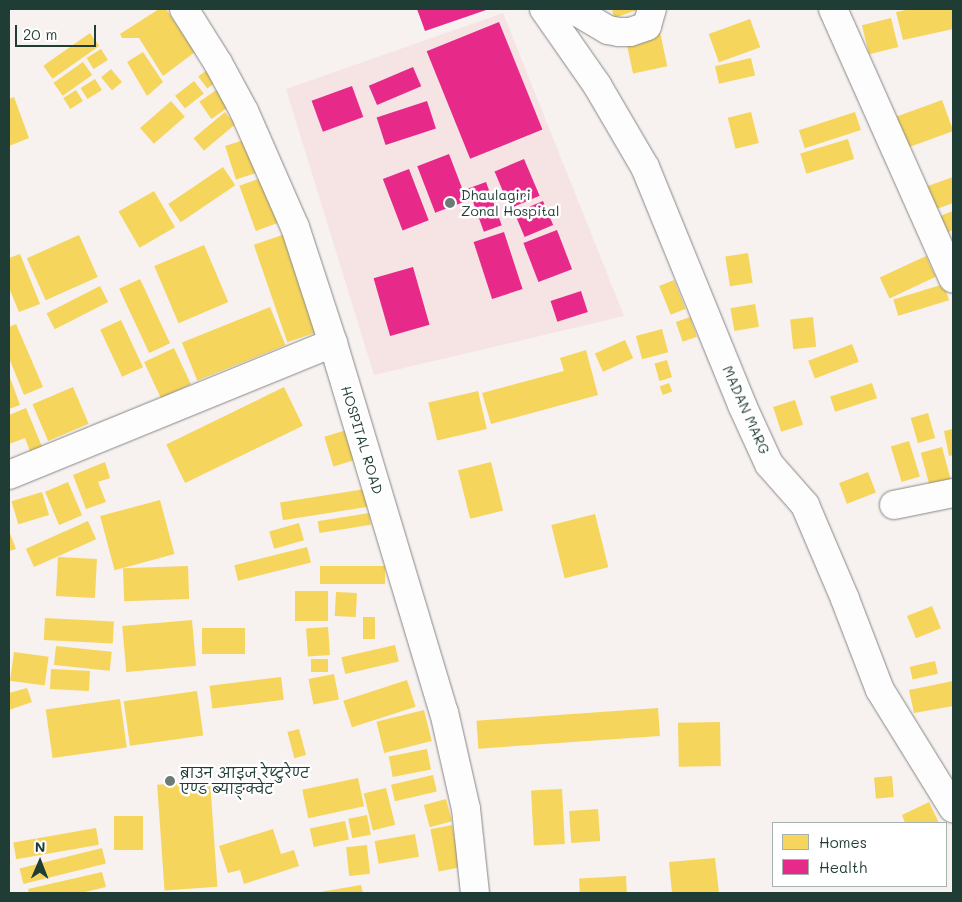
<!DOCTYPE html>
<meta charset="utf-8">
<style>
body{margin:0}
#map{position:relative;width:962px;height:902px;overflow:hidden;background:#f7f1f0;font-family:Mali,"Playpen Sans Deva",sans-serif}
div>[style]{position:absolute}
.built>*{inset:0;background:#f5e4e3}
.homes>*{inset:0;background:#f6d55c;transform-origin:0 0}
.health>*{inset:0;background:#e7298a;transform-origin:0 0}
.roads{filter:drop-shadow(0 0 1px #868886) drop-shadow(0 0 1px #868886)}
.minor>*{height:28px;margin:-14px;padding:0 14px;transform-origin:14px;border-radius:14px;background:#fefdfd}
.dots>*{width:14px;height:14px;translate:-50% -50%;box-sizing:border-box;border:2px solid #fff;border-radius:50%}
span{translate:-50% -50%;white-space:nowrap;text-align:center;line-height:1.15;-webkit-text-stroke:5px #fff;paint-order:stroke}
.poi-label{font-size:14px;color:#1f3d34}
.left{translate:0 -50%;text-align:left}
.street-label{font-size:14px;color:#1f3d34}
.frame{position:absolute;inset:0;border:10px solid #1f3d34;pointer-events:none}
.legend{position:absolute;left:772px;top:822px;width:175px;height:65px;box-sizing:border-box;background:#fff;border:1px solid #a5b1ae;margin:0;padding:6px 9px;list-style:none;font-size:15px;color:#1f3d34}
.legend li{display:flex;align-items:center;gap:10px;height:25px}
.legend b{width:25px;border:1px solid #a5b1ae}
.north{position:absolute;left:15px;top:837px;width:50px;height:50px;-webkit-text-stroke:4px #fff;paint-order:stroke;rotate:1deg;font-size:14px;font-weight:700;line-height:20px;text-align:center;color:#1f3d34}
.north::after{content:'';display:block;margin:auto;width:18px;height:22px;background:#1f3d34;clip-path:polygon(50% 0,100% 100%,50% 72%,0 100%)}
.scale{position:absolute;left:15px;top:25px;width:81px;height:22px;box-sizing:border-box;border:2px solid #1f3d34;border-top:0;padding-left:6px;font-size:15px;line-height:18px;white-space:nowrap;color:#1f3d34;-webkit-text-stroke:4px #fff;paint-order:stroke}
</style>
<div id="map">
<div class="built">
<i style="clip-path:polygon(503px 13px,624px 316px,374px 375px,286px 89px)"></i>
</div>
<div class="homes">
<i style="clip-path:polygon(159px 9px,166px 9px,195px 52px,163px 76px,139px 38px,122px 38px,120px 34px)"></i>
<i style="clip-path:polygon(612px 9px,640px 9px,614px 18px)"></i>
<i style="clip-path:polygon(911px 9px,953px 9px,953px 29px,903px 40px,896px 12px)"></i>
<i style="left:891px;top:18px;width:30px;height:30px;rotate:76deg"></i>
<i style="left:750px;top:19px;width:30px;height:44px;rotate:70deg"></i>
<i style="left:660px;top:32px;width:35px;height:35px;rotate:78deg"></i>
<i style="left:90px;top:33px;width:16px;height:57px;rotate:55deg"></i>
<i style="left:101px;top:49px;width:13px;height:17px;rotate:58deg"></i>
<i style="clip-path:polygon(143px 52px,163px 82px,147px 96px,127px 62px)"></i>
<i style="left:751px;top:58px;width:18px;height:37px;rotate:77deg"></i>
<i style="left:83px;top:62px;width:16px;height:36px;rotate:55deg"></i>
<i style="left:111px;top:69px;width:17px;height:13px;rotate:50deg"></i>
<i style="left:207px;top:70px;width:15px;height:11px;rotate:53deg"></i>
<i style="left:95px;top:79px;width:13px;height:17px;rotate:58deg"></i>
<i style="left:194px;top:81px;width:16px;height:24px;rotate:52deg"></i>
<i style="left:219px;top:88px;width:21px;height:24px;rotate:55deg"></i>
<i style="left:76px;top:90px;width:13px;height:15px;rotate:58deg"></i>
<i style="clip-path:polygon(14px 97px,29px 138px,9px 146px,9px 99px)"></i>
<i style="left:942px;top:100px;width:33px;height:54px;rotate:70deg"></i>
<i style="left:171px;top:101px;width:21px;height:41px;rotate:49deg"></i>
<i style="left:225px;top:112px;width:16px;height:41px;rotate:50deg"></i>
<i style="left:751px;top:112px;width:32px;height:24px;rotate:76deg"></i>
<i style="left:855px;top:112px;width:19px;height:59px;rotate:72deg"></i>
<i style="left:247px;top:139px;width:35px;height:23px;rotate:72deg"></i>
<i style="left:848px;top:139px;width:21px;height:50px;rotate:73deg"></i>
<i style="left:223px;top:167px;width:22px;height:66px;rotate:56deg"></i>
<i style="clip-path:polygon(953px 177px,953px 203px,934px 210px,925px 187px)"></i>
<i style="left:261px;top:178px;width:48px;height:23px;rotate:70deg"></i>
<i style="left:154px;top:191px;width:42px;height:41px;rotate:60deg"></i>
<i style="clip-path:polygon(953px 211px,953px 230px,946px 233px,940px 216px)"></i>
<i style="left:285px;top:234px;width:103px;height:33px;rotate:71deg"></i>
<i style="left:79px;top:235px;width:46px;height:57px;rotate:66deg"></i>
<i style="left:204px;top:245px;width:62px;height:54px;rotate:67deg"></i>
<i style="left:748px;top:253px;width:30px;height:23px;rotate:81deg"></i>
<i style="clip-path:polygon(20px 254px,40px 304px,19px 312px,9px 288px,9px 258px)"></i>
<i style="left:926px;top:256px;width:23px;height:51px;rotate:65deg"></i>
<i style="left:140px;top:279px;width:71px;height:23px;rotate:65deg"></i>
<i style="left:674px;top:280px;width:31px;height:16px;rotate:68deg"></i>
<i style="left:944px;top:284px;width:17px;height:53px;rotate:73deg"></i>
<i style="left:100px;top:286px;width:18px;height:60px;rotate:63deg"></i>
<i style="left:755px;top:304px;width:23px;height:25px;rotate:80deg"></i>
<i style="left:270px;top:307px;width:41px;height:95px;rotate:68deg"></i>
<i style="left:690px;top:317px;width:21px;height:15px;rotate:71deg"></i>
<i style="left:813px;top:317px;width:30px;height:23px;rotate:84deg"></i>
<i style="left:121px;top:320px;width:52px;height:23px;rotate:65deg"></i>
<i style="clip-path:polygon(16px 324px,43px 387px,24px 395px,9px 358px,9px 327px)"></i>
<i style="left:662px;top:329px;width:24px;height:27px;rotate:75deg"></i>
<i style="left:625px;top:340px;width:20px;height:33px;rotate:66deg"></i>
<i style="left:852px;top:344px;width:19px;height:47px;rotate:69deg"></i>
<i style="left:174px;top:348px;width:40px;height:33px;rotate:65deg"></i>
<i style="clip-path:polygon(586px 350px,598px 395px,491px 424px,482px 393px,564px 371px,560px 358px)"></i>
<i style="left:667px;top:360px;width:18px;height:13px;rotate:74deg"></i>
<i style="clip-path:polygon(9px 375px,20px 405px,9px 409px)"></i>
<i style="left:669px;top:383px;width:9px;height:10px;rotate:69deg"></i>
<i style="left:872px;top:383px;width:16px;height:44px;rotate:72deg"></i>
<i style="left:73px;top:387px;width:40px;height:44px;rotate:67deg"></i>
<i style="left:284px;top:387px;width:43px;height:131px;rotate:64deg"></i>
<i style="left:478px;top:391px;width:39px;height:51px;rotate:77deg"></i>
<i style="left:795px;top:400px;width:26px;height:23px;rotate:72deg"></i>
<i style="clip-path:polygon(26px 408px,43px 449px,31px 454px,25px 438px,9px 444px,9px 415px)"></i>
<i style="left:928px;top:413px;width:26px;height:18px;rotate:74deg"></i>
<i style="left:353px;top:428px;width:31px;height:30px;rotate:73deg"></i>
<i style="clip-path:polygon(953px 429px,953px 455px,949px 456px,944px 431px)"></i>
<i style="left:909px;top:441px;width:37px;height:19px;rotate:73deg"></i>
<i style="left:942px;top:447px;width:34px;height:22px;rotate:75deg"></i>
<i style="clip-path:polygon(105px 462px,110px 478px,98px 482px,106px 502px,86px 509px,73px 475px)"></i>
<i style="left:491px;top:462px;width:50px;height:34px;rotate:76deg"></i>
<i style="left:868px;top:472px;width:22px;height:31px;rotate:69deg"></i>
<i style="left:68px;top:482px;width:36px;height:25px;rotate:67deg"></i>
<i style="left:365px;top:489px;width:18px;height:86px;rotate:81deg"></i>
<i style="left:42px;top:492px;width:24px;height:32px;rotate:73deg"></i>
<i style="left:160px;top:500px;width:56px;height:62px;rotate:75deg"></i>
<i style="left:369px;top:513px;width:12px;height:52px;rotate:81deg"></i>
<i style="left:595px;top:514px;width:55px;height:45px;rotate:76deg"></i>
<i style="left:88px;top:521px;width:20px;height:68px;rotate:66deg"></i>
<i style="left:299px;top:523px;width:18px;height:31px;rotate:74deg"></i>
<i style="clip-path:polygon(9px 531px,16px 549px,9px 551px)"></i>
<i style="left:307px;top:547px;width:16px;height:75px;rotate:76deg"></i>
<i style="left:58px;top:557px;width:39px;height:39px;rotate:3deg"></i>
<i style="left:188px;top:566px;width:33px;height:65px;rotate:88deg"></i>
<i style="left:320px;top:566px;width:65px;height:18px"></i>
<i style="left:295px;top:591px;width:33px;height:30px"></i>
<i style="left:336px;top:592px;width:21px;height:24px;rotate:3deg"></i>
<i style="left:932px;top:606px;width:24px;height:27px;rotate:68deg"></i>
<i style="left:363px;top:617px;width:12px;height:22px"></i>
<i style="left:45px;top:618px;width:69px;height:22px;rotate:3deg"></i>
<i style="left:192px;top:620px;width:46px;height:70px;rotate:85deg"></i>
<i style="left:328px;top:627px;width:28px;height:22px;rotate:86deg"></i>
<i style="left:202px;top:628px;width:43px;height:26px"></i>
<i style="left:395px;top:645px;width:17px;height:55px;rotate:77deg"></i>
<i style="left:56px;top:646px;width:56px;height:19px;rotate:6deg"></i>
<i style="left:14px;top:652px;width:35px;height:29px;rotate:8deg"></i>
<i style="left:311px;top:659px;width:17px;height:13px"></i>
<i style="left:935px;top:661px;width:13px;height:26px;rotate:77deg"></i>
<i style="left:51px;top:669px;width:39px;height:20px;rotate:3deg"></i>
<i style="left:334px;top:674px;width:26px;height:26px;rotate:79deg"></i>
<i style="left:281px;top:677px;width:23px;height:72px;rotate:83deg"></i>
<i style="left:407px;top:680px;width:28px;height:67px;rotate:72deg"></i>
<i style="clip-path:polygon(953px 681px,953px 706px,914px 713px,909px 690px)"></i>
<i style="clip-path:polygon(27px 688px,32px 702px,9px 710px,9px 693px)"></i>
<i style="left:197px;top:691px;width:45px;height:74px;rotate:82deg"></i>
<i style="left:120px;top:699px;width:49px;height:75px;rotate:82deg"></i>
<i style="left:658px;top:708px;width:28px;height:182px;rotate:86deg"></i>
<i style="left:424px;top:710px;width:32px;height:49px;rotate:76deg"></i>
<i style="left:720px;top:722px;width:44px;height:42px;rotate:89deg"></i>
<i style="left:299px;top:729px;width:27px;height:12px;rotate:75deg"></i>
<i style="left:427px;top:749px;width:21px;height:39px;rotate:79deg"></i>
<i style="left:433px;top:775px;width:17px;height:43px;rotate:77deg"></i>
<i style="left:892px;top:776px;width:21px;height:18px;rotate:85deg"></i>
<i style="left:358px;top:778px;width:29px;height:57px;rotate:78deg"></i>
<i style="left:210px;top:781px;width:106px;height:53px;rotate:86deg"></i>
<i style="left:386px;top:788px;width:38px;height:23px;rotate:76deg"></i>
<i style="left:562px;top:789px;width:55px;height:31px;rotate:87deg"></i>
<i style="left:446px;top:799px;width:23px;height:23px;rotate:75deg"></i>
<i style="clip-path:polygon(929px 802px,939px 823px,905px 823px,902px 815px)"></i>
<i style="left:598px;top:809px;width:32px;height:29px;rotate:86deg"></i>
<i style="left:367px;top:815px;width:20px;height:19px;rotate:79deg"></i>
<i style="left:114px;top:816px;width:29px;height:34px"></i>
<i style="left:345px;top:821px;width:19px;height:36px;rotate:78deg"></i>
<i style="left:452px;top:825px;width:43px;height:22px;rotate:79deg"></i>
<i style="left:96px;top:828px;width:17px;height:84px;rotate:80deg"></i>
<i style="clip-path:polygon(273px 829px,281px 854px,294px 850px,299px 866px,244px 884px,240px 870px,228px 873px,219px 846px)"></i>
<i style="left:415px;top:834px;width:23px;height:41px;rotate:80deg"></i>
<i style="left:367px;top:845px;width:29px;height:21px;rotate:84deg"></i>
<i style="left:102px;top:848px;width:16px;height:85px;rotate:76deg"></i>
<i style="clip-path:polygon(715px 858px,719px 893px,672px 893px,669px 862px)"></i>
<i style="clip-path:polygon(102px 872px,106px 887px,81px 893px,29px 893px,28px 889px)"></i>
<i style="left:626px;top:876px;width:17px;height:47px;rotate:87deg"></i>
<i style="clip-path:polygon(361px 885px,363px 893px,320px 893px,320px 892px)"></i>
</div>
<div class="health">
<i style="clip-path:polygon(417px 9px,489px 9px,425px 31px)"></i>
<i style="left:499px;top:22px;width:116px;height:78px;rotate:68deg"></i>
<i style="left:413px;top:67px;width:21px;height:48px;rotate:67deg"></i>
<i style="left:352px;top:86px;width:33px;height:43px;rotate:70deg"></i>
<i style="left:427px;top:101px;width:29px;height:53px;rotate:72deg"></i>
<i style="left:449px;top:154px;width:50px;height:34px;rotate:69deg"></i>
<i style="left:524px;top:159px;width:40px;height:32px;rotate:67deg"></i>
<i style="left:409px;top:169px;width:55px;height:28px;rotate:69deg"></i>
<i style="left:486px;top:182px;width:46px;height:19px;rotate:70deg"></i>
<i style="left:543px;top:201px;width:26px;height:31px;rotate:67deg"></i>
<i style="left:557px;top:230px;width:42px;height:36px;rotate:69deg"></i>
<i style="left:504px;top:232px;width:60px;height:32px;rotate:72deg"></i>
<i style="left:413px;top:267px;width:60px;height:41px;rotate:74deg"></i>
<i style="left:581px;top:291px;width:22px;height:32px;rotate:72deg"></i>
</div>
<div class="roads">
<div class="minor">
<i style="left:184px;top:9px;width:64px;rotate:57.8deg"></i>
<i style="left:218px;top:63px;width:55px;rotate:61.6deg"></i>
<i style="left:244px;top:111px;width:127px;rotate:66.3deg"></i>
<i style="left:295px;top:227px;width:122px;rotate:71.9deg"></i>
<i style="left:333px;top:343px;width:385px;rotate:73.3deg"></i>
<i style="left:444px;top:712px;width:99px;rotate:77.2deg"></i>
<i style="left:466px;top:809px;width:84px;rotate:83.9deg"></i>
<i style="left:544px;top:9px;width:93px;rotate:55.1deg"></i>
<i style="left:597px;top:85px;width:95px;rotate:59.7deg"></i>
<i style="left:645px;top:167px;width:257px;rotate:67.8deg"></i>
<i style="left:742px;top:405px;width:65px;rotate:65.4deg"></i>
<i style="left:769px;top:464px;width:55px;rotate:48.7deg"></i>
<i style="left:805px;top:505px;width:102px;rotate:66.9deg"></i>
<i style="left:845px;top:599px;width:97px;rotate:69deg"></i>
<i style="left:880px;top:690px;width:139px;rotate:58.3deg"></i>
<i style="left:572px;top:9px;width:42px;rotate:30.3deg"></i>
<i style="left:608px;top:30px;width:11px;rotate:10deg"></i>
<i style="left:619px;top:32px;width:11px"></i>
<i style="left:630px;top:32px;width:18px;rotate:-19deg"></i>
<i style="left:647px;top:26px;width:18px;rotate:-74deg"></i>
<i style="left:833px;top:9px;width:295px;rotate:66deg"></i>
<i style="left:9px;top:475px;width:350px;rotate:-22.2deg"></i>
<i style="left:894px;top:505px;width:60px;rotate:-11.5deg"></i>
</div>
</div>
<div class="dots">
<i style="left:450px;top:203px;background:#6b7c76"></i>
<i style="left:170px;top:781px;background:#6b7c76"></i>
</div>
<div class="poi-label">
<span class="left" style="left:461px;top:203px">Dhaulagiri<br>Zonal Hospital</span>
<span class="left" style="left:180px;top:781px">ब्राउन आइज रेष्टुरेण्ट<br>एण्ड ब्याङ्क्वेट</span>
</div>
<div class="street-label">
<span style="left:746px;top:410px;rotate:66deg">MADAN MARG</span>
<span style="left:362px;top:440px;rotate:73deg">HOSPITAL ROAD</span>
</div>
<div class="frame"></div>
<ul class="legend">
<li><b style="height:14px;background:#f6d55c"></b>Homes</li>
<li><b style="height:14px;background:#e7298a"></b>Health</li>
</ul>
<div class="north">N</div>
<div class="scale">20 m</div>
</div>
